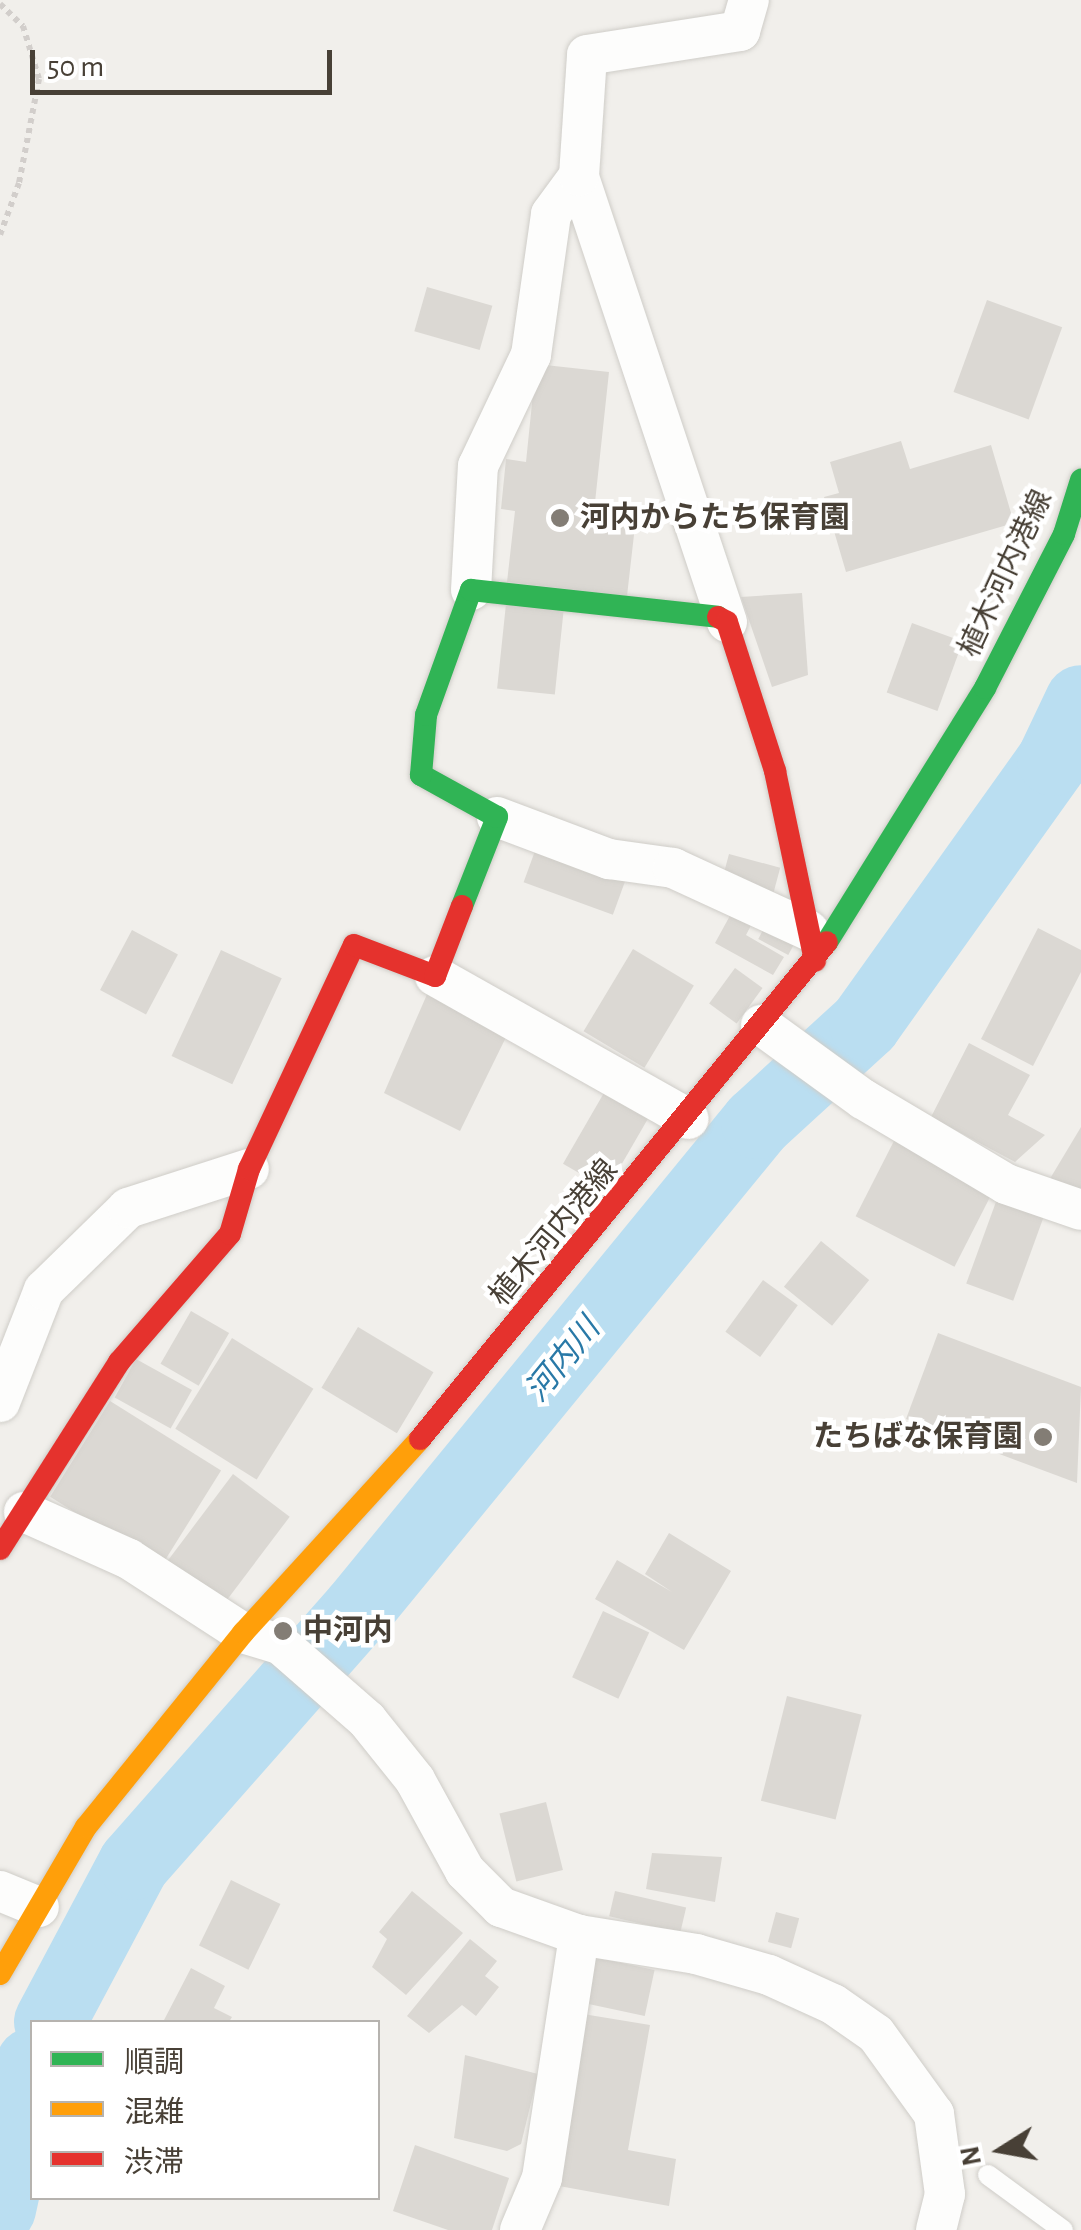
<!DOCTYPE html>
<meta charset="utf-8">
<style>
body{margin:0}
#map{position:relative;width:1081px;height:2230px;overflow:hidden;background:#f1efeb;font-family:"Alegreya Sans","Noto Sans JP",sans-serif}
div>[style]{position:absolute}
.river>*{height:72px;margin:-36px;padding:0 36px;transform-origin:36px;border-radius:36px;background:#badef1}
.building>*{inset:0;background:#dbd8d3;transform-origin:0 0}
.path>*{height:6px;margin-top:-3px;transform-origin:0;background:repeating-linear-gradient(90deg,#d2cecb 0 5px,transparent 0 10px)}
.roads{filter:drop-shadow(0 0 2px #cfcdc8) drop-shadow(0 0 2px #cfcdc8)}
.lane>*{height:20px;margin:-10px;padding:0 10px;transform-origin:10px;border-radius:10px;background:#fdfdfc}
.street>*{height:40px;margin:-20px;padding:0 20px;transform-origin:20px;border-radius:20px;background:#fdfdfc}
.fast>*{height:22px;margin:-11px;padding:0 11px;transform-origin:11px;border-radius:11px;background:#30b455}
.slow>*{height:22px;margin:-11px;padding:0 11px;transform-origin:11px;border-radius:11px;background:#ff9f0a}
.jam>*{height:22px;margin:-11px;padding:0 11px;transform-origin:11px;border-radius:11px;background:#e5322d}
.dots>*{width:28px;height:28px;translate:-50% -50%;box-sizing:border-box;border:5px solid #fff;border-radius:50%}
span{translate:-50% -50%;white-space:nowrap;text-align:center;line-height:1.15;-webkit-text-stroke:9px #fff;paint-order:stroke}
.poi-label{font-size:30px;color:#484036;font-weight:700}
.left{translate:0 -50%;text-align:left}
.right{translate:-100% -50%;text-align:right}
.street-label{font-size:30px;color:#484036}
.water-label{font-size:32px;color:#2979a7;font-style:italic}
.legend{position:absolute;left:30px;top:2020px;width:350px;height:180px;box-sizing:border-box;background:#fff;border:2px solid #b6b3af;margin:0;padding:12px 18px;list-style:none;font-size:30px;color:#484036}
.legend li{display:flex;align-items:center;gap:20px;height:50px}
.legend b{width:50px;border:2px solid #b6b3af}
.north{position:absolute;left:951px;top:2100px;width:100px;height:100px;-webkit-text-stroke:8px #fff;paint-order:stroke;rotate:259deg;font-size:28px;font-weight:700;line-height:40px;text-align:center;color:#484036}
.north::after{content:'';display:block;margin:auto;width:35px;height:45px;background:#484036;clip-path:polygon(50% 0,100% 100%,50% 72%,0 100%)}
.scale{position:absolute;left:30px;top:50px;width:302px;height:45px;box-sizing:border-box;border:5px solid #484036;border-top:0;padding-left:12px;font-size:30px;line-height:35px;white-space:nowrap;color:#484036;-webkit-text-stroke:8px #fff;paint-order:stroke}
</style>
<div id="map">
<div class="river">
<i style="left:50px;top:2022px;width:179px;rotate:-62deg"></i>
<i style="left:134px;top:1864px;width:339px;rotate:-48.6deg"></i>
<i style="left:358px;top:1610px;width:630px;rotate:-50.67deg"></i>
<i style="left:757px;top:1123px;width:147px;rotate:-42.5deg"></i>
<i style="left:865px;top:1024px;width:324px;rotate:-54.5deg"></i>
<i style="left:1053px;top:760px;width:65px;rotate:-64.6deg"></i>
<i style="left:0;top:2209px;width:149px;rotate:-77.6deg"></i>
</div>
<div class="building">
<i style="left:427px;top:287px;width:68px;height:46px;rotate:16deg"></i>
<i style="left:987px;top:300px;width:80px;height:98px;rotate:20deg"></i>
<i style="clip-path:polygon(536px 364px,609px 372px,593px 521px,635px 526px,627px 596px,507px 582px,515px 511px,501px 509px,506px 459px,526px 462px)"></i>
<i style="clip-path:polygon(901px 441px,910px 469px,991px 445px,1014px 523px,846px 572px,824px 497px,839px 493px,830px 462px)"></i>
<i style="clip-path:polygon(802px 593px,808px 675px,772px 687px,741px 597px)"></i>
<i style="left:506px;top:604px;width:58px;height:85px;rotate:6deg"></i>
<i style="left:912px;top:623px;width:54px;height:74px;rotate:20deg"></i>
<i style="left:539px;top:840px;width:95px;height:45px;rotate:20deg"></i>
<i style="left:729px;top:854px;width:53px;height:32px;rotate:15deg"></i>
<i style="clip-path:polygon(738px 901px,758px 912px,746px 935px,784px 957px,773px 975px,715px 943px)"></i>
<i style="left:770px;top:917px;width:34px;height:25px;rotate:28deg"></i>
<i style="clip-path:polygon(1038px 928px,1081px 950px,1081px 972px,1033px 1066px,981px 1039px)"></i>
<i style="left:132px;top:930px;width:52px;height:68px;rotate:28deg"></i>
<i style="left:633px;top:949px;width:71px;height:96px;rotate:31deg"></i>
<i style="left:221px;top:950px;width:67px;height:117px;rotate:25deg"></i>
<i style="left:735px;top:968px;width:34px;height:44px;rotate:36deg"></i>
<i style="clip-path:polygon(435px 976px,512px 1025px,460px 1131px,384px 1093px)"></i>
<i style="clip-path:polygon(969px 1043px,1030px 1075px,1008px 1115px,1045px 1135px,1015px 1162px,931px 1117px)"></i>
<i style="left:612px;top:1079px;width:51px;height:98px;rotate:30deg"></i>
<i style="clip-path:polygon(1081px 1127px,1081px 1190px,1048px 1182px)"></i>
<i style="left:896px;top:1137px;width:111px;height:89px;rotate:27deg"></i>
<i style="left:997px;top:1199px;width:50px;height:90px;rotate:20deg"></i>
<i style="left:821px;top:1241px;width:62px;height:59px;rotate:39deg"></i>
<i style="left:763px;top:1280px;width:43px;height:64px;rotate:36deg"></i>
<i style="left:191px;top:1311px;width:44px;height:61px;rotate:30deg"></i>
<i style="left:358px;top:1327px;width:88px;height:71px;rotate:31deg"></i>
<i style="clip-path:polygon(938px 1333px,1081px 1387px,1077px 1483px,906px 1419px)"></i>
<i style="left:232px;top:1338px;width:96px;height:107px;rotate:32deg"></i>
<i style="left:136px;top:1359px;width:64px;height:44px;rotate:29deg"></i>
<i style="left:110px;top:1401px;width:131px;height:113px;rotate:32deg"></i>
<i style="left:233px;top:1474px;width:71px;height:116px;rotate:37deg"></i>
<i style="clip-path:polygon(669px 1533px,731px 1571px,684px 1650px,595px 1599px,617px 1560px,672px 1592px,645px 1574px)"></i>
<i style="left:603px;top:1611px;width:51px;height:73px;rotate:25deg"></i>
<i style="left:787px;top:1696px;width:77px;height:108px;rotate:14deg"></i>
<i style="left:546px;top:1802px;width:70px;height:48px;rotate:76deg"></i>
<i style="clip-path:polygon(652px 1853px,722px 1857px,715px 1902px,646px 1889px)"></i>
<i style="left:231px;top:1880px;width:55px;height:73px;rotate:26deg"></i>
<i style="clip-path:polygon(412px 1891px,463px 1933px,406px 1995px,372px 1967px,387px 1939px,379px 1932px)"></i>
<i style="left:615px;top:1891px;width:73px;height:26px;rotate:13deg"></i>
<i style="left:776px;top:1912px;width:24px;height:31px;rotate:15deg"></i>
<i style="clip-path:polygon(470px 1939px,497px 1961px,485px 1976px,499px 1987px,476px 2016px,462px 2005px,429px 2033px,407px 2016px)"></i>
<i style="left:589px;top:1956px;width:67px;height:47px;rotate:12deg"></i>
<i style="clip-path:polygon(191px 1968px,225px 1986px,214px 2008px,232px 2017px,229px 2022px,163px 2022px)"></i>
<i style="clip-path:polygon(577px 2013px,650px 2025px,628px 2150px,676px 2159px,669px 2206px,548px 2184px)"></i>
<i style="clip-path:polygon(465px 2055px,538px 2074px,521px 2144px,507px 2151px,454px 2138px)"></i>
<i style="clip-path:polygon(415px 2145px,509px 2178px,492px 2230px,448px 2230px,393px 2211px)"></i>
</div>
<div class="path">
<i style="left:0;top:4px;width:32px;rotate:44deg"></i>
<i style="left:23px;top:26px;width:55px;rotate:73.2deg"></i>
<i style="left:39px;top:79px;width:106px;rotate:100.9deg"></i>
<i style="left:19px;top:183px;width:55px;rotate:110.1deg"></i>
</div>
<div class="roads">
<div class="lane">
<i style="left:988px;top:2175px;width:93px;rotate:36.3deg"></i>
</div>
<div class="street">
<i style="left:471px;top:590px;width:124px;rotate:-86.8deg"></i>
<i style="left:478px;top:466px;width:123px;rotate:-64.5deg"></i>
<i style="left:531px;top:355px;width:142px;rotate:-81.9deg"></i>
<i style="left:551px;top:214px;width:47px;rotate:-53.6deg"></i>
<i style="left:727px;top:622px;width:470px;rotate:-108.4deg"></i>
<i style="left:579px;top:176px;width:121px;rotate:-86.2deg"></i>
<i style="left:587px;top:55px;width:155px;rotate:-8.9deg"></i>
<i style="left:740px;top:31px;width:32px;rotate:-74deg"></i>
<i style="left:497px;top:817px;width:120px;rotate:20.6deg"></i>
<i style="left:609px;top:859px;width:65px;rotate:8deg"></i>
<i style="left:673px;top:868px;width:149px;rotate:24.7deg"></i>
<i style="left:435px;top:976px;width:291px;rotate:29.4deg"></i>
<i style="left:761px;top:1025px;width:126px;rotate:36deg"></i>
<i style="left:863px;top:1099px;width:166px;rotate:30.7deg"></i>
<i style="left:1006px;top:1184px;width:79px;rotate:19.1deg"></i>
<i style="left:0;top:1402px;width:120px;rotate:-68.6deg"></i>
<i style="left:44px;top:1290px;width:117px;rotate:-44.3deg"></i>
<i style="left:128px;top:1208px;width:127px;rotate:-17.9deg"></i>
<i style="left:24px;top:1512px;width:115px;rotate:24.1deg"></i>
<i style="left:129px;top:1559px;width:136px;rotate:33deg"></i>
<i style="left:243px;top:1633px;width:39px;rotate:17deg"></i>
<i style="left:280px;top:1644px;width:116px;rotate:41.1deg"></i>
<i style="left:367px;top:1720px;width:77px;rotate:51.3deg"></i>
<i style="left:415px;top:1780px;width:104px;rotate:61.2deg"></i>
<i style="left:465px;top:1871px;width:51px;rotate:45deg"></i>
<i style="left:501px;top:1907px;width:83px;rotate:19.7deg"></i>
<i style="left:579px;top:1935px;width:119px;rotate:9.2deg"></i>
<i style="left:696px;top:1954px;width:76px;rotate:16deg"></i>
<i style="left:769px;top:1975px;width:70px;rotate:24.4deg"></i>
<i style="left:833px;top:2004px;width:52px;rotate:34.9deg"></i>
<i style="left:876px;top:2034px;width:99px;rotate:54.1deg"></i>
<i style="left:934px;top:2114px;width:81px;rotate:82.2deg"></i>
<i style="left:945px;top:2194px;width:37px;rotate:104deg"></i>
<i style="left:0;top:1891px;width:42px;rotate:22.3deg"></i>
<i style="left:520px;top:2230px;width:56px;rotate:-67.1deg"></i>
<i style="left:542px;top:2178px;width:246px;rotate:-81.3deg"></i>
</div>
<div class="fast">
<i style="left:462px;top:906px;width:96px;rotate:-68.5deg"></i>
<i style="left:497px;top:817px;width:87px;rotate:-151.1deg"></i>
<i style="left:421px;top:775px;width:60px;rotate:-85.2deg"></i>
<i style="left:426px;top:715px;width:133px;rotate:-70.2deg"></i>
<i style="left:471px;top:590px;width:248px;rotate:6.2deg"></i>
<i style="left:827px;top:942px;width:299px;rotate:-58.1deg"></i>
<i style="left:985px;top:688px;width:173px;rotate:-62.8deg"></i>
<i style="left:1064px;top:534px;width:57px;rotate:-72.5deg"></i>
</div>
<div class="slow">
<i style="left:0;top:1974px;width:170px;rotate:-59.7deg"></i>
<i style="left:86px;top:1827px;width:250px;rotate:-51deg"></i>
<i style="left:243px;top:1633px;width:263px;rotate:-47.6deg"></i>
</div>
<div class="jam">
<i style="left:718px;top:617px;width:10px;rotate:29deg"></i>
<i style="left:727px;top:622px;width:157px;rotate:72.1deg"></i>
<i style="left:775px;top:771px;width:194px;rotate:78.1deg"></i>
<i style="left:420px;top:1439px;width:642px;rotate:-50.69deg"></i>
<i style="left:0;top:1549px;width:222px;rotate:-57.5deg"></i>
<i style="left:119px;top:1362px;width:169px;rotate:-49.1deg"></i>
<i style="left:230px;top:1234px;width:68px;rotate:-73.7deg"></i>
<i style="left:249px;top:1169px;width:247px;rotate:-64.9deg"></i>
<i style="left:354px;top:945px;width:87px;rotate:20.9deg"></i>
<i style="left:435px;top:976px;width:75px;rotate:-68.9deg"></i>
</div>
</div>
<div class="dots">
<i style="left:560px;top:518px;background:#837d75"></i>
<i style="left:1043px;top:1437px;background:#837d75"></i>
<i style="left:283px;top:1631px;background:#837d75"></i>
</div>
<div class="poi-label">
<span class="left" style="left:580px;top:518px">河内からたち保育園</span>
<span class="right" style="left:1023px;top:1437px">たちばな保育園</span>
<span class="left" style="left:303px;top:1631px">中河内</span>
</div>
<div class="street-label">
<span style="left:1006px;top:574px;rotate:-65deg">植木河内港線</span>
<span style="left:554px;top:1233px;rotate:-50deg">植木河内港線</span>
</div>
<div class="water-label">
<span style="left:563px;top:1360px;rotate:-51deg">河内川</span>
</div>
<ul class="legend">
<li><b style="height:12px;background:#30b455"></b>順調</li>
<li><b style="height:12px;background:#ff9f0a"></b>混雑</li>
<li><b style="height:12px;background:#e5322d"></b>渋滞</li>
</ul>
<div class="north">N</div>
<div class="scale">50 m</div>
</div>
